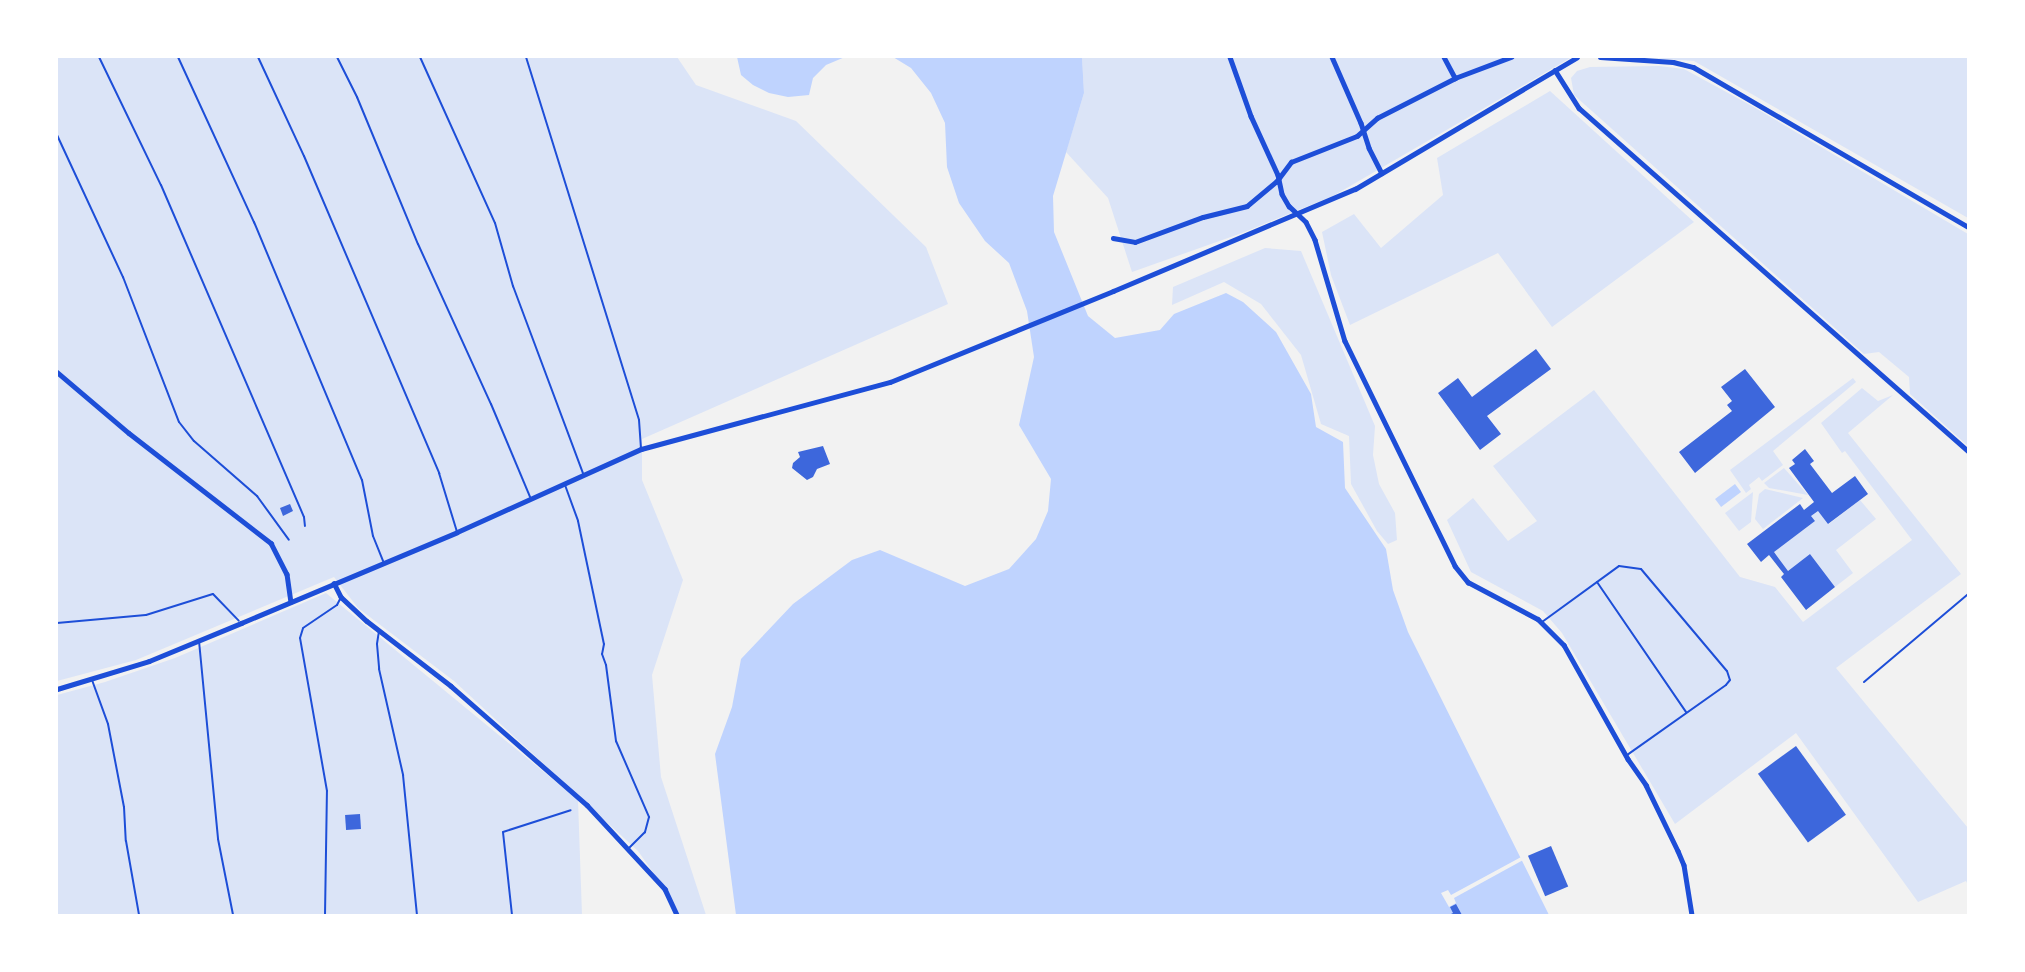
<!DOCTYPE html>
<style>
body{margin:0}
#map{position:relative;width:2025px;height:972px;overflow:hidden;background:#f2f2f2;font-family:"PT Sans Narrow",sans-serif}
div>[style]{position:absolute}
.green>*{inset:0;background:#dbe4f7}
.water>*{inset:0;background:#bfd3fe;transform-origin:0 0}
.pier>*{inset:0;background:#f2f2f2}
.building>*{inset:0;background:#3d67dc;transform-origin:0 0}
.service>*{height:2px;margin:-1px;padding:0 1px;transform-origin:1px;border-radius:1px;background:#1d4ed8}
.minor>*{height:4.5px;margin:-2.25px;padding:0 2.25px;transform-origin:2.25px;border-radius:2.25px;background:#1d4ed8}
.tertiary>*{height:5px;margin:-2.5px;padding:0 2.5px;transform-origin:2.5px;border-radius:2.5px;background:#1d4ed8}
span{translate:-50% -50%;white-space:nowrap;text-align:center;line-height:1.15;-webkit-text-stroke:5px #fff;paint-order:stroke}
.frame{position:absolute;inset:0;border:58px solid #fff;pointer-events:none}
</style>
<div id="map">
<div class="green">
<i style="clip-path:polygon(57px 57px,677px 57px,696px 85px,796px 121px,926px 247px,948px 304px,642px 439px,642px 480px,683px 580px,652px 675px,661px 777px,706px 915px,676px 915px,674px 902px,638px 851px,454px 681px,358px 608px,334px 577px,136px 660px,57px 681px)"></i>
<i style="clip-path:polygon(1082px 57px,1572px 57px,1333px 196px,1242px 233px,1132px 272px,1108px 198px,1066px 152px,1084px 93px)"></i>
<i style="clip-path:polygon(1633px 57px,1968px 57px,1968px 218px,1694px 61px)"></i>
<i style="clip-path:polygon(1659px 66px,1684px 69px,1752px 106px,1968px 234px,1968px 446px,1910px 394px,1909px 377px,1879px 352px,1864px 354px,1574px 95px,1571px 78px,1577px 71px,1590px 67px)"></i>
<i style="clip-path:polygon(1550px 91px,1694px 222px,1552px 327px,1498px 253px,1350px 325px,1331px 275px,1322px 232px,1354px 214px,1381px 248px,1443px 195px,1437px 158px)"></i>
<i style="clip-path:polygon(1265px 248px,1301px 251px,1375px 426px,1373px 455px,1379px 484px,1395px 513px,1397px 540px,1388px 544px,1377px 531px,1351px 484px,1349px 436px,1321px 424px,1301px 355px,1261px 304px,1224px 282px,1172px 305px,1173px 287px)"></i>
<i style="clip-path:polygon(1853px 378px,1856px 382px,1773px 451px,1783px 465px,1762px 481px,1759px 477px,1749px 485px,1751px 489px,1746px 493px,1730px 470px)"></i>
<i style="clip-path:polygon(1862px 388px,1878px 401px,1893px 395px,1848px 433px,1961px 574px,1836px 668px,1968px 828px,1968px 885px,1966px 881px,1918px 902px,1796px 733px,1675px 824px,1562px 633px,1543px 611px,1471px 572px,1447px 520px,1473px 498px,1508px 541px,1537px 521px,1493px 466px,1594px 390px,1740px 577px,1775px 587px,1803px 622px,1912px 540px,1845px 451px,1842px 453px,1821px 423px)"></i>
<i style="clip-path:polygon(1784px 468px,1808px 495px,1769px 488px,1764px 483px)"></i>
<i style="clip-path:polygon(1765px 489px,1803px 498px,1763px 529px,1755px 519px,1759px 494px)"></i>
<i style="clip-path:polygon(1753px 492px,1751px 522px,1739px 531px,1725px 513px)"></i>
<i style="clip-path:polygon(1860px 500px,1876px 519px,1836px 550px,1853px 573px,1835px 587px,1810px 554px,1788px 571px,1774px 552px,1815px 521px,1811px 516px,1818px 511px,1829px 524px)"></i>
<i style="clip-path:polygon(326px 593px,578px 800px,582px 915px,57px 915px,57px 695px,105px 682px,175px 658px)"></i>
</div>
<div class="water">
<i style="clip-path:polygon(737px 57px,845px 57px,826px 65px,813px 78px,809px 95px,788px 97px,769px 93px,753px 85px,741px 75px)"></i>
<i style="clip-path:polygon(893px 57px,1082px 57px,1084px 93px,1053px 196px,1054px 232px,1088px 316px,1115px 338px,1160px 330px,1174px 314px,1226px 293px,1243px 302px,1276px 332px,1311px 394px,1316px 427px,1343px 442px,1345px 488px,1386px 549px,1393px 590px,1408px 632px,1549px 915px,736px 915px,715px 754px,732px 707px,741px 659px,793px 604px,852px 560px,880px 550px,965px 586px,1009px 569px,1036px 539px,1048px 511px,1051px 479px,1019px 425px,1034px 357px,1027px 311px,1009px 263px,985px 241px,959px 203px,947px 167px,945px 123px,931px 93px,911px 68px)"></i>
<i style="left:1735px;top:484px;width:10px;height:25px;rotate:53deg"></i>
</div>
<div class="pier">
<i style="clip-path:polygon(1523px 856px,1525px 859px,1454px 898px,1456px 903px,1449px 907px,1441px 893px,1448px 890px,1451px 895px)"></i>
</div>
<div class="building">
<i style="clip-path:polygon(1536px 349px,1551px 369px,1487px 416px,1501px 434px,1480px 450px,1438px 393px,1458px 378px,1472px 397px)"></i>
<i style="clip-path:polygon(1745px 369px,1775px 407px,1695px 473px,1679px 452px,1732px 411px,1727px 405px,1732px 401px,1721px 387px)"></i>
<i style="clip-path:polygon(823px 446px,830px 464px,817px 469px,813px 477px,807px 480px,792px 468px,793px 463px,800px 457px,798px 452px)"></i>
<i style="clip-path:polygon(1805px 449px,1814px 461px,1810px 464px,1832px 493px,1855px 476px,1868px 494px,1828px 524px,1818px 511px,1811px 516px,1815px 521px,1774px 552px,1788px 571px,1810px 554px,1835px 587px,1806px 610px,1781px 577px,1784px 574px,1769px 555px,1761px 562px,1747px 544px,1800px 504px,1804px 510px,1814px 502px,1789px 468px,1795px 464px,1792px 460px)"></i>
<i style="clip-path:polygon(290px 504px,293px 511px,283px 516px,280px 508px)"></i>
<i style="left:1796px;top:746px;width:85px;height:47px;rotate:54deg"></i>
<i style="left:360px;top:814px;width:15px;height:15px;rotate:86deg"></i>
<i style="left:1551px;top:846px;width:44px;height:25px;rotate:67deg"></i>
<i style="clip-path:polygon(1456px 904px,1462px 915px,1449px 915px,1453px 913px,1450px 907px)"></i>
</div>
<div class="service">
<i style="left:99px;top:57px;width:142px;rotate:64.2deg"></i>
<i style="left:161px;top:185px;width:361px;rotate:66.7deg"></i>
<i style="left:304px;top:517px;width:9px;rotate:84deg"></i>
<i style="left:178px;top:57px;width:182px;rotate:65.3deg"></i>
<i style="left:254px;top:222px;width:280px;rotate:67.3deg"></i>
<i style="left:362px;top:480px;width:57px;rotate:78.9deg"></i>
<i style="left:373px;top:536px;width:27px;rotate:68deg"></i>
<i style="left:258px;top:57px;width:109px;rotate:65.1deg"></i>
<i style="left:304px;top:156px;width:345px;rotate:66.9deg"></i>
<i style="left:439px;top:473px;width:62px;rotate:73deg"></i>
<i style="left:337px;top:57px;width:45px;rotate:63.4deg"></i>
<i style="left:357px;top:97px;width:159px;rotate:67.5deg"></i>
<i style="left:418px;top:244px;width:176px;rotate:65.5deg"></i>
<i style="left:491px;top:404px;width:101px;rotate:67.2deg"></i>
<i style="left:420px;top:57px;width:182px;rotate:65.7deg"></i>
<i style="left:495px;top:223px;width:66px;rotate:74.1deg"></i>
<i style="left:513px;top:286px;width:200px;rotate:69.5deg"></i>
<i style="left:526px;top:57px;width:380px;rotate:72.7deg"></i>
<i style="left:639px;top:420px;width:29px;rotate:86deg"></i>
<i style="left:57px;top:135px;width:157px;rotate:65.1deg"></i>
<i style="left:123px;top:277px;width:155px;rotate:68.9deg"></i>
<i style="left:179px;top:422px;width:24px;rotate:52deg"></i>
<i style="left:194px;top:441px;width:84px;rotate:41.1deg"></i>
<i style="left:257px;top:496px;width:54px;rotate:54deg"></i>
<i style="left:565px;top:485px;width:38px;rotate:70deg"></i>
<i style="left:578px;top:521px;width:126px;rotate:78.1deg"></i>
<i style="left:604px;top:644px;width:10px;rotate:101deg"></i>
<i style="left:602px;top:654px;width:12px;rotate:70deg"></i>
<i style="left:606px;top:665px;width:77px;rotate:82.5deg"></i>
<i style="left:616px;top:741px;width:83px;rotate:66.5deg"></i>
<i style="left:649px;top:817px;width:16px;rotate:105deg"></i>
<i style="left:645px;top:832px;width:23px;rotate:135deg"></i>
<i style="left:1597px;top:582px;width:158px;rotate:55.6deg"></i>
<i style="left:1542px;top:622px;width:95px;rotate:-36deg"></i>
<i style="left:1619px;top:566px;width:22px;rotate:8deg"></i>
<i style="left:1641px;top:569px;width:133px;rotate:49.9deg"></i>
<i style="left:1727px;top:671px;width:9px;rotate:72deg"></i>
<i style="left:1730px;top:680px;width:6px;rotate:129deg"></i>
<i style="left:1726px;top:685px;width:121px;rotate:144.7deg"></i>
<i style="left:57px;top:623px;width:89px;rotate:-5.1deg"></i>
<i style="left:146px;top:615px;width:70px;rotate:-17.4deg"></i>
<i style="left:213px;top:594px;width:37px;rotate:46deg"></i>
<i style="left:379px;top:631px;width:13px;rotate:99deg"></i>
<i style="left:377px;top:644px;width:25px;rotate:85deg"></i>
<i style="left:379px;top:669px;width:109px;rotate:77.2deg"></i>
<i style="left:403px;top:775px;width:141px;rotate:84.3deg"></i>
<i style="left:199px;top:641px;width:199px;rotate:84.5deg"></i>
<i style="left:218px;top:839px;width:77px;rotate:78.8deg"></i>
<i style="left:92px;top:680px;width:47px;rotate:70deg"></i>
<i style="left:108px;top:724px;width:85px;rotate:79.1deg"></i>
<i style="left:124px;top:807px;width:34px;rotate:87deg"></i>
<i style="left:126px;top:841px;width:75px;rotate:80deg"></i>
<i style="left:1864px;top:682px;width:136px;rotate:-40.2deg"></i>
<i style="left:325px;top:915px;width:124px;rotate:-89.1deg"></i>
<i style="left:327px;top:791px;width:155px;rotate:-100deg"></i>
<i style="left:300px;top:638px;width:10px;rotate:-73deg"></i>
<i style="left:303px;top:628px;width:41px;rotate:-34.1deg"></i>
<i style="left:337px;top:605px;width:9px;rotate:-63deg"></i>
<i style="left:512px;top:915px;width:83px;rotate:-96.2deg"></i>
<i style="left:503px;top:832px;width:71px;rotate:-17.9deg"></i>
</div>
<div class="minor">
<i style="left:1230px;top:57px;width:63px;rotate:70.4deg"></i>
<i style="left:1251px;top:116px;width:65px;rotate:65.4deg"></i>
<i style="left:1278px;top:175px;width:19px;rotate:78deg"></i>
<i style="left:1282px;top:194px;width:14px;rotate:60deg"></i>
<i style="left:1289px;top:206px;width:23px;rotate:43deg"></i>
<i style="left:1306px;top:222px;width:20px;rotate:63deg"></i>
<i style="left:1315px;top:240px;width:105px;rotate:73.5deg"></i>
<i style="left:1345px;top:341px;width:250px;rotate:63.9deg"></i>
<i style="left:1455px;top:566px;width:21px;rotate:51deg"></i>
<i style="left:1468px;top:582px;width:79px;rotate:27.9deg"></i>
<i style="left:1538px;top:619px;width:37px;rotate:45deg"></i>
<i style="left:1564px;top:645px;width:131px;rotate:60.7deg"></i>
<i style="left:1628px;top:759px;width:32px;rotate:55deg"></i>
<i style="left:1646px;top:785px;width:73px;rotate:64.1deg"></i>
<i style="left:1678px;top:851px;width:15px;rotate:67deg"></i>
<i style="left:1684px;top:865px;width:51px;rotate:80.9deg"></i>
<i style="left:1332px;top:57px;width:72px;rotate:66.3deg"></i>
<i style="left:1361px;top:123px;width:26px;rotate:72deg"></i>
<i style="left:1369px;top:148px;width:28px;rotate:63deg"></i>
<i style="left:1444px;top:57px;width:24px;rotate:62deg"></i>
<i style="left:1555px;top:70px;width:45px;rotate:57.7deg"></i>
<i style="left:1579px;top:108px;width:519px;rotate:41.4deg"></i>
<i style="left:1113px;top:238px;width:22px;rotate:10deg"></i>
<i style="left:1135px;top:242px;width:72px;rotate:-20.2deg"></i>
<i style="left:1203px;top:217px;width:45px;rotate:-14deg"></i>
<i style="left:1247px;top:206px;width:38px;rotate:-40deg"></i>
<i style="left:1276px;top:182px;width:25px;rotate:-53deg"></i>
<i style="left:1291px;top:162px;width:71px;rotate:-21.5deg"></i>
<i style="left:1357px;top:136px;width:27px;rotate:-42deg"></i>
<i style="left:1377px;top:118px;width:88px;rotate:-27.1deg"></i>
<i style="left:1455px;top:78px;width:60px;rotate:-20.6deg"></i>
<i style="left:57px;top:372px;width:94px;rotate:40.3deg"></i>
<i style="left:129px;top:433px;width:180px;rotate:37.8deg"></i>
<i style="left:271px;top:543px;width:35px;rotate:63deg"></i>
<i style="left:287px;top:574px;width:28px;rotate:82deg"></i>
<i style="left:334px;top:583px;width:16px;rotate:63deg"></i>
<i style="left:341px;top:597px;width:35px;rotate:43deg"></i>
<i style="left:367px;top:621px;width:106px;rotate:37.7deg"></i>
<i style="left:451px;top:686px;width:181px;rotate:41.2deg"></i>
<i style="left:587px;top:805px;width:115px;rotate:47.1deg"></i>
<i style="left:665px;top:889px;width:29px;rotate:65deg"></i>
</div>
<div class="tertiary">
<i style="left:1600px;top:57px;width:73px;rotate:3.9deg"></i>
<i style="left:1673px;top:62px;width:21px;rotate:14deg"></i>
<i style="left:1693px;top:67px;width:318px;rotate:30.2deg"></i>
<i style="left:57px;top:689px;width:96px;rotate:-16.9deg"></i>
<i style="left:149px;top:661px;width:100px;rotate:-22.4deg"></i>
<i style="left:241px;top:623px;width:234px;rotate:-22.8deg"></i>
<i style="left:457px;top:532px;width:202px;rotate:-24.3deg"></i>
<i style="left:641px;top:449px;width:258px;rotate:-15.1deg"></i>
<i style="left:890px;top:382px;width:241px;rotate:-22.2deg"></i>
<i style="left:1113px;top:291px;width:263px;rotate:-22.9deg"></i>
<i style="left:1355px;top:189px;width:258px;rotate:-30.7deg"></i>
</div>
<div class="frame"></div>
</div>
